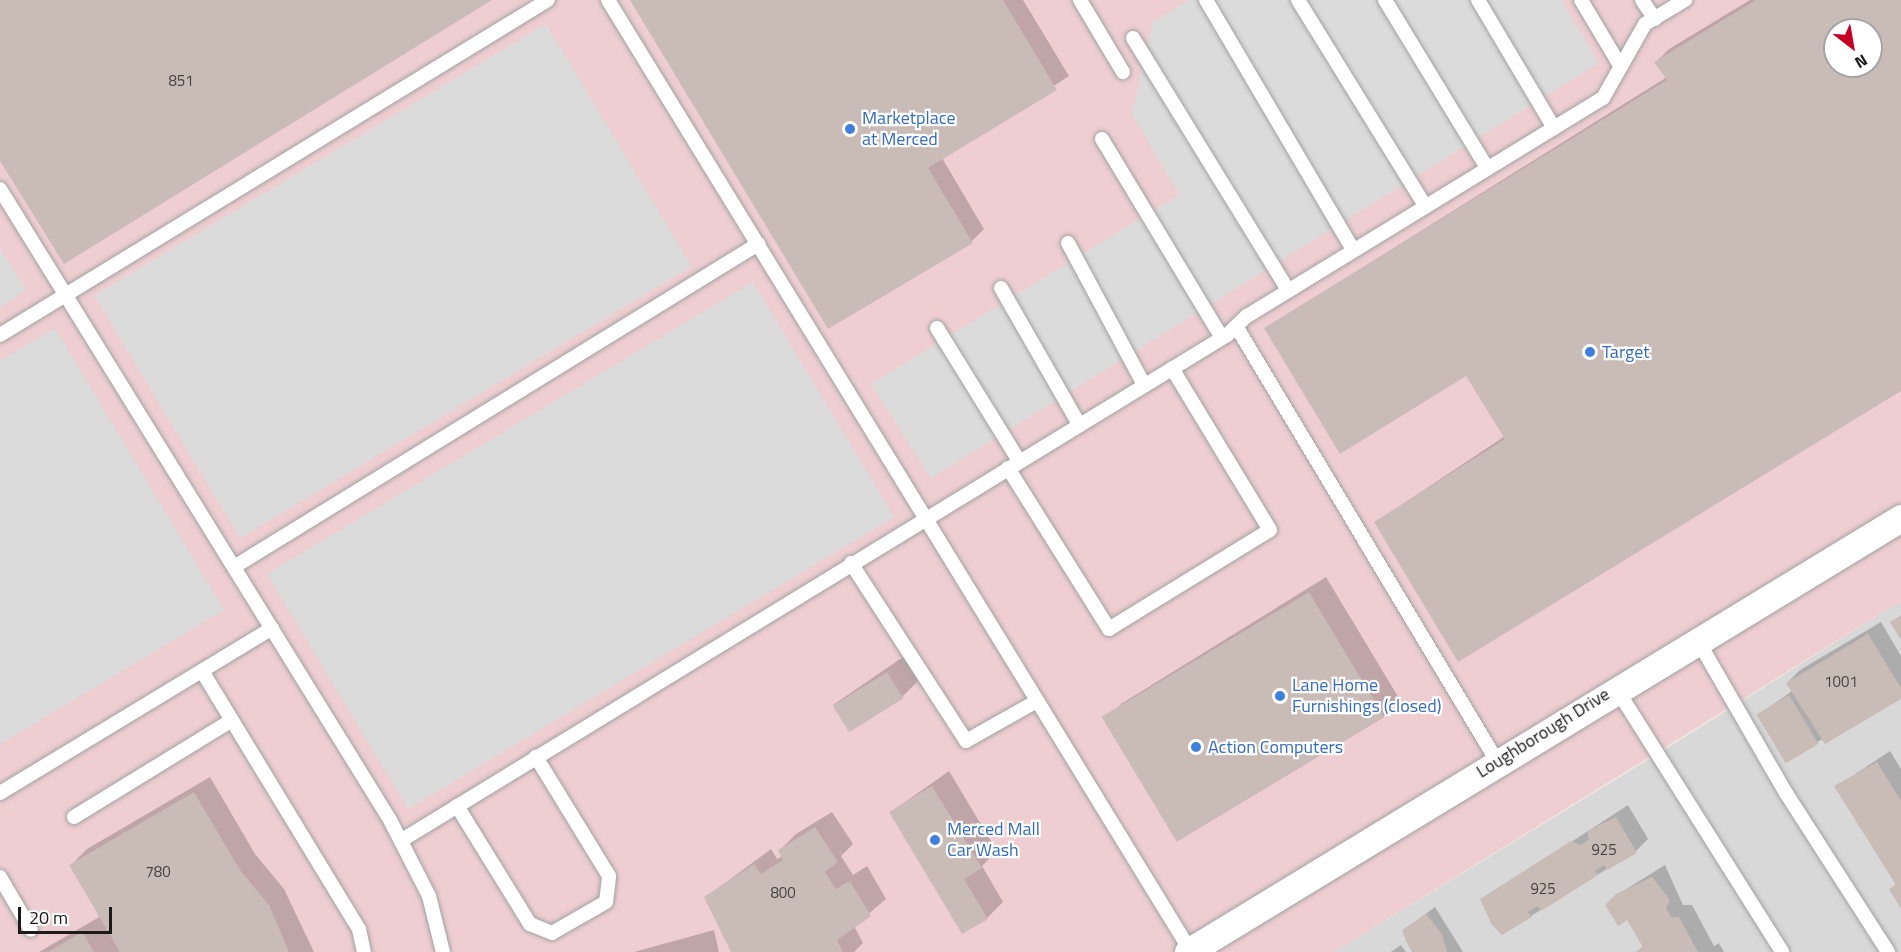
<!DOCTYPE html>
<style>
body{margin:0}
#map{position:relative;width:1901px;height:952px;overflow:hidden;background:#ede6e0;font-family:"Titillium Web",sans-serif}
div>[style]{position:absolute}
.residential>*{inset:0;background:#d9d8d8}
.commercial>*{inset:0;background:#efced2}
.parking>*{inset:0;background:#dbdbdb;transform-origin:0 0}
.shadow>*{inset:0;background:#0003}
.building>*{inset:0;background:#c9bbb6;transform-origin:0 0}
.roads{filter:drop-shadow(0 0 2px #a2a2a2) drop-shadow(0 0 2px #a2a2a2)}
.lane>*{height:14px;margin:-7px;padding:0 7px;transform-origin:7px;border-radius:7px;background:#fff}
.street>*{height:27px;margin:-13.5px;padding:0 13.5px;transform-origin:13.5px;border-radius:13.5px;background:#fff}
.dots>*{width:16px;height:16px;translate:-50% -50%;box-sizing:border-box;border:3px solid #fff;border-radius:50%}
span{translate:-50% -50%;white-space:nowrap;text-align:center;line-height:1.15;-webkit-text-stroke:4.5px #fff;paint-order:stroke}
.number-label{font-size:15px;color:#464342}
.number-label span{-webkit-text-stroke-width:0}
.shop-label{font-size:18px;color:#366cbe}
.left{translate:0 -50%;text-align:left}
.street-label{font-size:18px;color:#1b1b1b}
.north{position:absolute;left:1823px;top:18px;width:60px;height:60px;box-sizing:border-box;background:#fff;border:2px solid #a4a4a4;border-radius:50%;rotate:149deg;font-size:16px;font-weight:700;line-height:24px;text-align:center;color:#1b1b1b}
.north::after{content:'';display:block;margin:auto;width:21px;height:27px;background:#c60023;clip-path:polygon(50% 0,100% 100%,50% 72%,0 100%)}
.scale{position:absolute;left:18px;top:907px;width:94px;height:27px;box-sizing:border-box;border:3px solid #1b1b1b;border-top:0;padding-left:8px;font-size:18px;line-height:21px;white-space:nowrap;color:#1b1b1b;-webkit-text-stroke:4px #fff;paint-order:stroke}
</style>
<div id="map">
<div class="residential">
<i style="clip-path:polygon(1901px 601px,1901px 952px,1334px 952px,1669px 747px)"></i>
</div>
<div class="commercial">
<i style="clip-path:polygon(evenodd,0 0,1901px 0,1901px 601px,1334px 952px,0 952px,0 0,1835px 30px,1871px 30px,1871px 66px,1835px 66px,1835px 30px)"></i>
</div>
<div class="parking">
<i style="clip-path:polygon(1189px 0,1561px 0,1599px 63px,931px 478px,871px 384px,1179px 195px,1132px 114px,1153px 22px)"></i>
<i style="left:546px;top:24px;width:283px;height:527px;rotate:59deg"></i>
<i style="clip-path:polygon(0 248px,26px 290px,0 307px)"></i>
<i style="left:753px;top:282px;width:274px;height:567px;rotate:59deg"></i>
<i style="clip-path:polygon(55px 328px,224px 610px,0 744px,0 361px)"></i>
</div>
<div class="shadow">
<i style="clip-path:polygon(632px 0,1023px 0,1069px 76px,942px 158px,984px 229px,972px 241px)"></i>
<i style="clip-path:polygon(evenodd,1750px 0,1901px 0,1901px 390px,1376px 522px,1505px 436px,1467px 374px,1266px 328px,1667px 77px,1656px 62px,1669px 49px,1750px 0,1835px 30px,1871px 30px,1871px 66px,1835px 66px,1835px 30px)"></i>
<i style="clip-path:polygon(1326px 577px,1400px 700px,1384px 716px,1105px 720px,1121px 704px)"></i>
<i style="clip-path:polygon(1881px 622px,1901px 656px,1901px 697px,1817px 742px,1758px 715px,1792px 691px,1787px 683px,1800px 670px)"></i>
<i style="clip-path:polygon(903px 657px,918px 681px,902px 697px,833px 705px)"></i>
<i style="clip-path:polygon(1890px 751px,1901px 769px,1901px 906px,1891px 889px,1896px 884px,1836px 787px)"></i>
<i style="clip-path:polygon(949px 771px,997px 851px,982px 866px,1003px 902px,987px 918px,891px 812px)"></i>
<i style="clip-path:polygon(210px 777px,255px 854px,284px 889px,314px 952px,39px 952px,101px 916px,71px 865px,87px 849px)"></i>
<i style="clip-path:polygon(1628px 805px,1648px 839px,1636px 851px,1531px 916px,1482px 900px)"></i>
<i style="clip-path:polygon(832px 812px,853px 844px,841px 856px,853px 875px,867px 866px,886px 899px,854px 926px,863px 943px,854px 952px,732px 952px,706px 897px,771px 849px,777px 859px,783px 856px,780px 850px,796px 834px)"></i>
<i style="clip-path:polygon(1665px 865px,1683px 905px,1692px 905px,1714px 946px,1719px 943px,1724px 952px,1637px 952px,1644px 945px,1620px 893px)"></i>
<i style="clip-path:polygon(1435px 907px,1463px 952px,1414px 952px,1404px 930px)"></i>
<i style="clip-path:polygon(714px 930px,719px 952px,634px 952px)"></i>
<i style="clip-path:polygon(1401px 945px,1406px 952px,1391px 952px)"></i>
</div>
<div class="building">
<i style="clip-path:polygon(0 0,492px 0,64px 264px,0 161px)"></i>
<i style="clip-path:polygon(630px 0,1003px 0,1057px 90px,928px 168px,973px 243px,828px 329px)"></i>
<i style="clip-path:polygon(evenodd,1756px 0,1901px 0,1901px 391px,1458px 662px,1374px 522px,1505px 439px,1466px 376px,1340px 454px,1264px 328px,1667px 80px,1654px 62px,1756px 0,1835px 30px,1871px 30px,1871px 66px,1835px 66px,1835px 30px)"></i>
<i style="left:1309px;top:592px;width:146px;height:242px;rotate:59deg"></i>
<i style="clip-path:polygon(1901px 615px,1901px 640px,1890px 622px)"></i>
<i style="clip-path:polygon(1868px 634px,1901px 688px,1901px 699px,1825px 744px,1786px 683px)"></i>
<i style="left:887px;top:672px;width:31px;height:64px;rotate:58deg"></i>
<i style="left:1789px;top:695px;width:57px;height:38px;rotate:59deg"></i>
<i style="clip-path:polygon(1877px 762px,1901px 801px,1901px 909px,1889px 889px,1896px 885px,1834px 786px)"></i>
<i style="clip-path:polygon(932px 786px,982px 868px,964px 879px,988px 919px,962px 934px,889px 812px)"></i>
<i style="clip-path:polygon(194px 792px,240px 870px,269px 905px,289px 952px,120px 952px,69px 865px)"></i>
<i style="clip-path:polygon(1616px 817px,1637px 853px,1607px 870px,1604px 865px,1595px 871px,1598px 875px,1541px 911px,1538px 906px,1528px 912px,1532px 917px,1502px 935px,1492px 925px,1480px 899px,1571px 841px,1580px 845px,1589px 840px,1587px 831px)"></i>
<i style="clip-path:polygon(815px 827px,838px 862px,825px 872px,836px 889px,850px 881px,871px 916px,837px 940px,843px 952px,731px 952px,704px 897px,754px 864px,761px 874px,783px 860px,778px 850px)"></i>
<i style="clip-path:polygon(1652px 877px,1670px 900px,1666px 908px,1671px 917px,1679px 917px,1698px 952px,1635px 952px,1643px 947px,1627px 920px,1618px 926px,1605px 905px,1616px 894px)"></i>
<i style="clip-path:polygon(1426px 914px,1442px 934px,1447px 952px,1412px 952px,1406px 941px,1402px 930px)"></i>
<i style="clip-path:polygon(82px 932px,94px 952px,48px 952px)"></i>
</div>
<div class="roads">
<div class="lane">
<i style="left:608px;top:0;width:1114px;rotate:58.51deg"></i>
<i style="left:1080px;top:0;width:84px;rotate:59.2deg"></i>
<i style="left:1206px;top:0;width:290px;rotate:59.5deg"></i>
<i style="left:1298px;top:0;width:242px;rotate:58.3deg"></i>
<i style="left:1385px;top:0;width:197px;rotate:58.7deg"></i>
<i style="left:1478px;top:0;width:149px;rotate:59.3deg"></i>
<i style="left:1581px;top:0;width:78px;rotate:59.2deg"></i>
<i style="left:1642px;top:0;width:23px;rotate:56deg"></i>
<i style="left:1133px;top:38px;width:296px;rotate:58.4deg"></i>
<i style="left:1102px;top:139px;width:232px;rotate:58.9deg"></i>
<i style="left:0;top:189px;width:742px;rotate:58.28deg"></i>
<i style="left:390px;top:820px;width:85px;rotate:62.8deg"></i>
<i style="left:429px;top:896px;width:58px;rotate:76deg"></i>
<i style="left:1068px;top:243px;width:161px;rotate:61.8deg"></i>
<i style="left:1001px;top:288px;width:157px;rotate:60.2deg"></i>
<i style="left:1236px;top:326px;width:507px;rotate:59.04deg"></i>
<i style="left:937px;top:328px;width:156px;rotate:58.3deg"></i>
<i style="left:0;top:335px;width:642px;rotate:-31.44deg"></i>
<i style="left:1008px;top:468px;width:190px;rotate:57.9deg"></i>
<i style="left:1109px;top:629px;width:189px;rotate:-31.6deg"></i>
<i style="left:1270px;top:530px;width:189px;rotate:-121.2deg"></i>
<i style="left:851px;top:563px;width:212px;rotate:57.1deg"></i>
<i style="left:966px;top:741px;width:81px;rotate:-29.4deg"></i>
<i style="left:234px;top:567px;width:616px;rotate:-31.65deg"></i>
<i style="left:1697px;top:639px;width:178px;rotate:60deg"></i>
<i style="left:1786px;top:793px;width:189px;rotate:57.3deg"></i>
<i style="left:202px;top:671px;width:302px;rotate:58.7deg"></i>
<i style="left:359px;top:929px;width:24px;rotate:78deg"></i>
<i style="left:1616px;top:688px;width:312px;rotate:57.8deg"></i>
<i style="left:0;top:793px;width:318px;rotate:-31.2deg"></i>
<i style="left:457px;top:806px;width:139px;rotate:58.3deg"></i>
<i style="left:530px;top:924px;width:24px;rotate:22deg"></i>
<i style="left:552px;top:933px;width:62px;rotate:-29.9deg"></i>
<i style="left:606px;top:902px;width:26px;rotate:-83deg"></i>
<i style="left:609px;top:876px;width:140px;rotate:-121.5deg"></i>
<i style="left:74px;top:817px;width:185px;rotate:-31.5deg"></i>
<i style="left:402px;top:840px;width:967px;rotate:-31.47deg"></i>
<i style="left:1227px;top:335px;width:28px;rotate:-44deg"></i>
<i style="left:1247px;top:316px;width:417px;rotate:-31.5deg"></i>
<i style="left:1603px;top:98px;width:85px;rotate:-60.4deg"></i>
<i style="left:1645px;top:24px;width:47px;rotate:-31deg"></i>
<i style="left:0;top:877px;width:61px;rotate:59.7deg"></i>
</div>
<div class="street">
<i style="left:1188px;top:952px;width:835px;rotate:-31.33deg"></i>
</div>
</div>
<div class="dots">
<i style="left:850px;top:129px;background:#3f7fe0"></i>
<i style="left:1590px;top:352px;background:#3f7fe0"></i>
<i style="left:1280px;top:696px;background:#3f7fe0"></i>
<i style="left:1196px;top:747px;background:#3f7fe0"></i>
<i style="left:935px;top:840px;background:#3f7fe0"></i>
</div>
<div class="number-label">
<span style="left:181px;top:81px">851</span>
<span style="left:1841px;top:682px">1001</span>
<span style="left:1604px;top:850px">925</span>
<span style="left:158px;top:872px">780</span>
<span style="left:1543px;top:889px">925</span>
<span style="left:783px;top:893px">800</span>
</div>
<div class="shop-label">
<span class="left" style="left:862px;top:129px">Marketplace<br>at Merced</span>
<span class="left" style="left:1602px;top:352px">Target</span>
<span class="left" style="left:1292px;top:696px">Lane Home<br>Furnishings (closed)</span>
<span class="left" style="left:1208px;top:747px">Action Computers</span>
<span class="left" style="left:947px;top:840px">Merced Mall<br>Car Wash</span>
</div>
<div class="street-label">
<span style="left:1543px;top:733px;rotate:-32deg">Loughborough Drive</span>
</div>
<div class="north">N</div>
<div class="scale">20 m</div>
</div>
